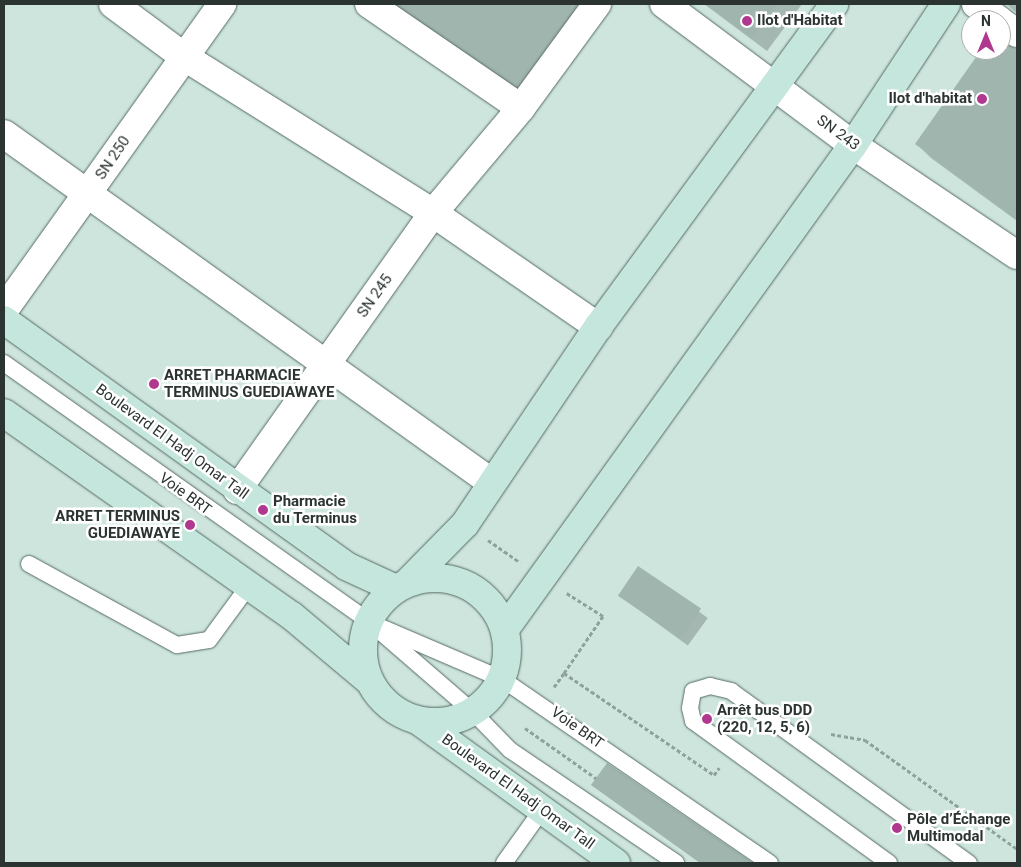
<!DOCTYPE html>
<meta charset="utf-8">
<style>
body{margin:0}
#map{position:relative;width:1021px;height:867px;overflow:hidden;background:#cde5dc;font-family:Roboto,sans-serif}
div>[style]{position:absolute}
.shadow>*{inset:0;background:#0003;transform-origin:0 0}
.building>*{inset:0;background:#9fb5ad;transform-origin:0 0}
.path>*{height:3px;margin-top:-1.5px;transform-origin:0;background:repeating-linear-gradient(90deg,#8ea19a 0 4px,transparent 0 6.5px)}
.roads{filter:drop-shadow(0 0 1px #566a63) drop-shadow(0 0 1px #566a63)}
.lane>*{height:16px;margin:-8px;padding:0 8px;transform-origin:8px;border-radius:8px;background:#fff}
.street>*{height:28px;margin:-14px;padding:0 14px;transform-origin:14px;border-radius:14px;background:#fff}
.secondary>*{height:28px;margin:-14px;padding:0 14px;transform-origin:14px;border-radius:14px;background:#c5e6dd}
.secondary>.ring{margin:-14px;padding:0;box-sizing:content-box;background:none;border:28px solid #c5e6dd;border-radius:50%}
.dots>*{width:14px;height:14px;translate:-50% -50%;box-sizing:border-box;border:2px solid #fff;border-radius:50%}
span{translate:-50% -50%;white-space:nowrap;text-align:center;line-height:1.15;-webkit-text-stroke:5px #fff;paint-order:stroke}
.poi-label{font-size:15px;color:#2b3431;font-weight:700}
.left{translate:0 -50%;text-align:left}
.right{translate:-100% -50%;text-align:right}
.street-label{font-size:15px;color:#2b3431}
.frame{position:absolute;inset:0;border:5px solid #2b3431;pointer-events:none}
.north{position:absolute;left:961px;top:10px;width:50px;height:50px;box-sizing:border-box;background:#fff;border:1px solid #aaaead;border-radius:50%;rotate:0deg;font-size:14px;font-weight:700;line-height:20px;text-align:center;color:#2b3431}
.north::after{content:'';display:block;margin:auto;width:18px;height:22px;background:#b0398f;clip-path:polygon(50% 0,100% 100%,50% 72%,0 100%)}
</style>
<div id="map">
<div class="shadow">
<i style="clip-path:polygon(388px 4px,605px 4px,532px 100px)"></i>
<i style="clip-path:polygon(704px 4px,802px 4px,767px 51px)"></i>
<i style="clip-path:polygon(1007px 4px,1017px 4px,1017px 13px,1012px 9px)"></i>
<i style="clip-path:polygon(1001px 41px,1017px 49px,1017px 221px,931px 158px,917px 144px,982px 50px,1001px 50px)"></i>
<i style="left:639px;top:568px;width:85px;height:34px;rotate:36deg"></i>
<i style="clip-path:polygon(607px 765px,750px 863px,701px 863px,592px 785px)"></i>
</div>
<div class="building">
<i style="clip-path:polygon(396px 4px,578px 4px,517px 87px)"></i>
<i style="clip-path:polygon(707px 4px,777px 4px,752px 38px)"></i>
<i style="clip-path:polygon(981px 50px,1017px 50px,1017px 219px,915px 144px)"></i>
<i style="left:638px;top:566px;width:76px;height:36px;rotate:34deg"></i>
<i style="clip-path:polygon(607px 763px,753px 863px,700px 863px,591px 785px)"></i>
</div>
<div class="path">
<i style="left:488px;top:540px;width:39px;rotate:35deg"></i>
<i style="left:564px;top:673px;width:69px;rotate:-55.6deg"></i>
<i style="left:603px;top:616px;width:45px;rotate:-147.7deg"></i>
<i style="left:554px;top:687px;width:17px;rotate:-54deg"></i>
<i style="left:564px;top:673px;width:181px;rotate:34.2deg"></i>
<i style="left:714px;top:775px;width:9px;rotate:-54deg"></i>
<i style="left:525px;top:728px;width:87px;rotate:35.2deg"></i>
<i style="left:831px;top:734px;width:35px;rotate:10deg"></i>
<i style="left:865px;top:740px;width:187px;rotate:35.6deg"></i>
</div>
<div class="roads">
<div class="lane">
<i style="left:4px;top:363px;width:446px;rotate:35.3deg"></i>
<i style="left:368px;top:621px;width:139px;rotate:40.9deg"></i>
<i style="left:473px;top:712px;width:53px;rotate:45.8deg"></i>
<i style="left:510px;top:750px;width:201px;rotate:34.2deg"></i>
<i style="left:29px;top:564px;width:169px;rotate:28.7deg"></i>
<i style="left:177px;top:645px;width:32px;rotate:-9deg"></i>
<i style="left:209px;top:640px;width:66px;rotate:-53.7deg"></i>
<i style="left:383px;top:628px;width:129px;rotate:23.2deg"></i>
<i style="left:502px;top:679px;width:325px;rotate:34.5deg"></i>
<i style="left:504px;top:863px;width:65px;rotate:-54.4deg"></i>
<i style="left:889px;top:863px;width:242px;rotate:-144.1deg"></i>
<i style="left:693px;top:721px;width:13px;rotate:-103deg"></i>
<i style="left:690px;top:708px;width:17px;rotate:-80deg"></i>
<i style="left:693px;top:691px;width:18px;rotate:-16deg"></i>
<i style="left:710px;top:686px;width:22px;rotate:13deg"></i>
<i style="left:731px;top:691px;width:294px;rotate:35.9deg"></i>
</div>
<div class="street">
<i style="left:113px;top:4px;width:87px;rotate:36.6deg"></i>
<i style="left:183px;top:56px;width:295px;rotate:32.1deg"></i>
<i style="left:433px;top:213px;width:201px;rotate:34.6deg"></i>
<i style="left:369px;top:4px;width:184px;rotate:34.4deg"></i>
<i style="left:664px;top:4px;width:236px;rotate:36.7deg"></i>
<i style="left:853px;top:145px;width:197px;rotate:33.9deg"></i>
<i style="left:976px;top:4px;width:28px;rotate:35deg"></i>
<i style="left:1001px;top:22px;width:19px;rotate:35deg"></i>
<i style="left:4px;top:134px;width:599px;rotate:35.55deg"></i>
<i style="left:4px;top:310px;width:376px;rotate:-54.5deg"></i>
<i style="left:237px;top:490px;width:339px;rotate:-54.7deg"></i>
<i style="left:433px;top:213px;width:137px;rotate:-50deg"></i>
<i style="left:521px;top:108px;width:129px;rotate:-53.8deg"></i>
</div>
<div class="secondary">
<i style="left:4px;top:320px;width:421px;rotate:35.7deg"></i>
<i style="left:346px;top:566px;width:55px;rotate:24.7deg"></i>
<i style="left:4px;top:413px;width:352px;rotate:35.2deg"></i>
<i style="left:292px;top:616px;width:98px;rotate:40deg"></i>
<i class="ring" style="left:363px;top:578px;width:116px;height:116px"></i>
<i style="left:408px;top:582px;width:81px;rotate:-45.5deg"></i>
<i style="left:465px;top:524px;width:238px;rotate:-56deg"></i>
<i style="left:598px;top:327px;width:400px;rotate:-53.8deg"></i>
<i style="left:505px;top:629px;width:596px;rotate:-54.28deg"></i>
<i style="left:853px;top:145px;width:169px;rotate:-56.6deg"></i>
<i style="left:419px;top:721px;width:243px;rotate:35.8deg"></i>
</div>
</div>
<div class="dots">
<i style="left:747px;top:21px;background:#b0398f"></i>
<i style="left:982px;top:99px;background:#b0398f"></i>
<i style="left:154px;top:384px;background:#b0398f"></i>
<i style="left:263px;top:510px;background:#b0398f"></i>
<i style="left:190px;top:525px;background:#b0398f"></i>
<i style="left:707px;top:719px;background:#b0398f"></i>
<i style="left:897px;top:828px;background:#b0398f"></i>
</div>
<div class="poi-label">
<span class="left" style="left:757px;top:21px">Ilot d'Habitat</span>
<span class="right" style="left:972px;top:99px">Ilot d'habitat</span>
<span class="left" style="left:164px;top:384px">ARRET PHARMACIE<br>TERMINUS GUEDIAWAYE</span>
<span class="left" style="left:273px;top:510px">Pharmacie<br>du Terminus</span>
<span class="right" style="left:180px;top:525px">ARRET TERMINUS<br>GUEDIAWAYE</span>
<span class="left" style="left:717px;top:719px">Arrêt bus DDD<br>(220, 12, 5, 6)</span>
<span class="left" style="left:907px;top:828px">Pôle d’Échange<br>Multimodal</span>
</div>
<div class="street-label">
<span style="left:838px;top:133px;rotate:36deg">SN 243</span>
<span style="left:113px;top:158px;rotate:-56deg">SN 250</span>
<span style="left:375px;top:296px;rotate:-55deg">SN 245</span>
<span style="left:172px;top:442px;rotate:36deg">Boulevard El Hadj Omar Tall</span>
<span style="left:185px;top:494px;rotate:36deg">Voie BRT</span>
<span style="left:577px;top:728px;rotate:35deg">Voie BRT</span>
<span style="left:518px;top:792px;rotate:36deg">Boulevard El Hadj Omar Tall</span>
</div>
<div class="frame"></div>
<div class="north">N</div>
</div>
